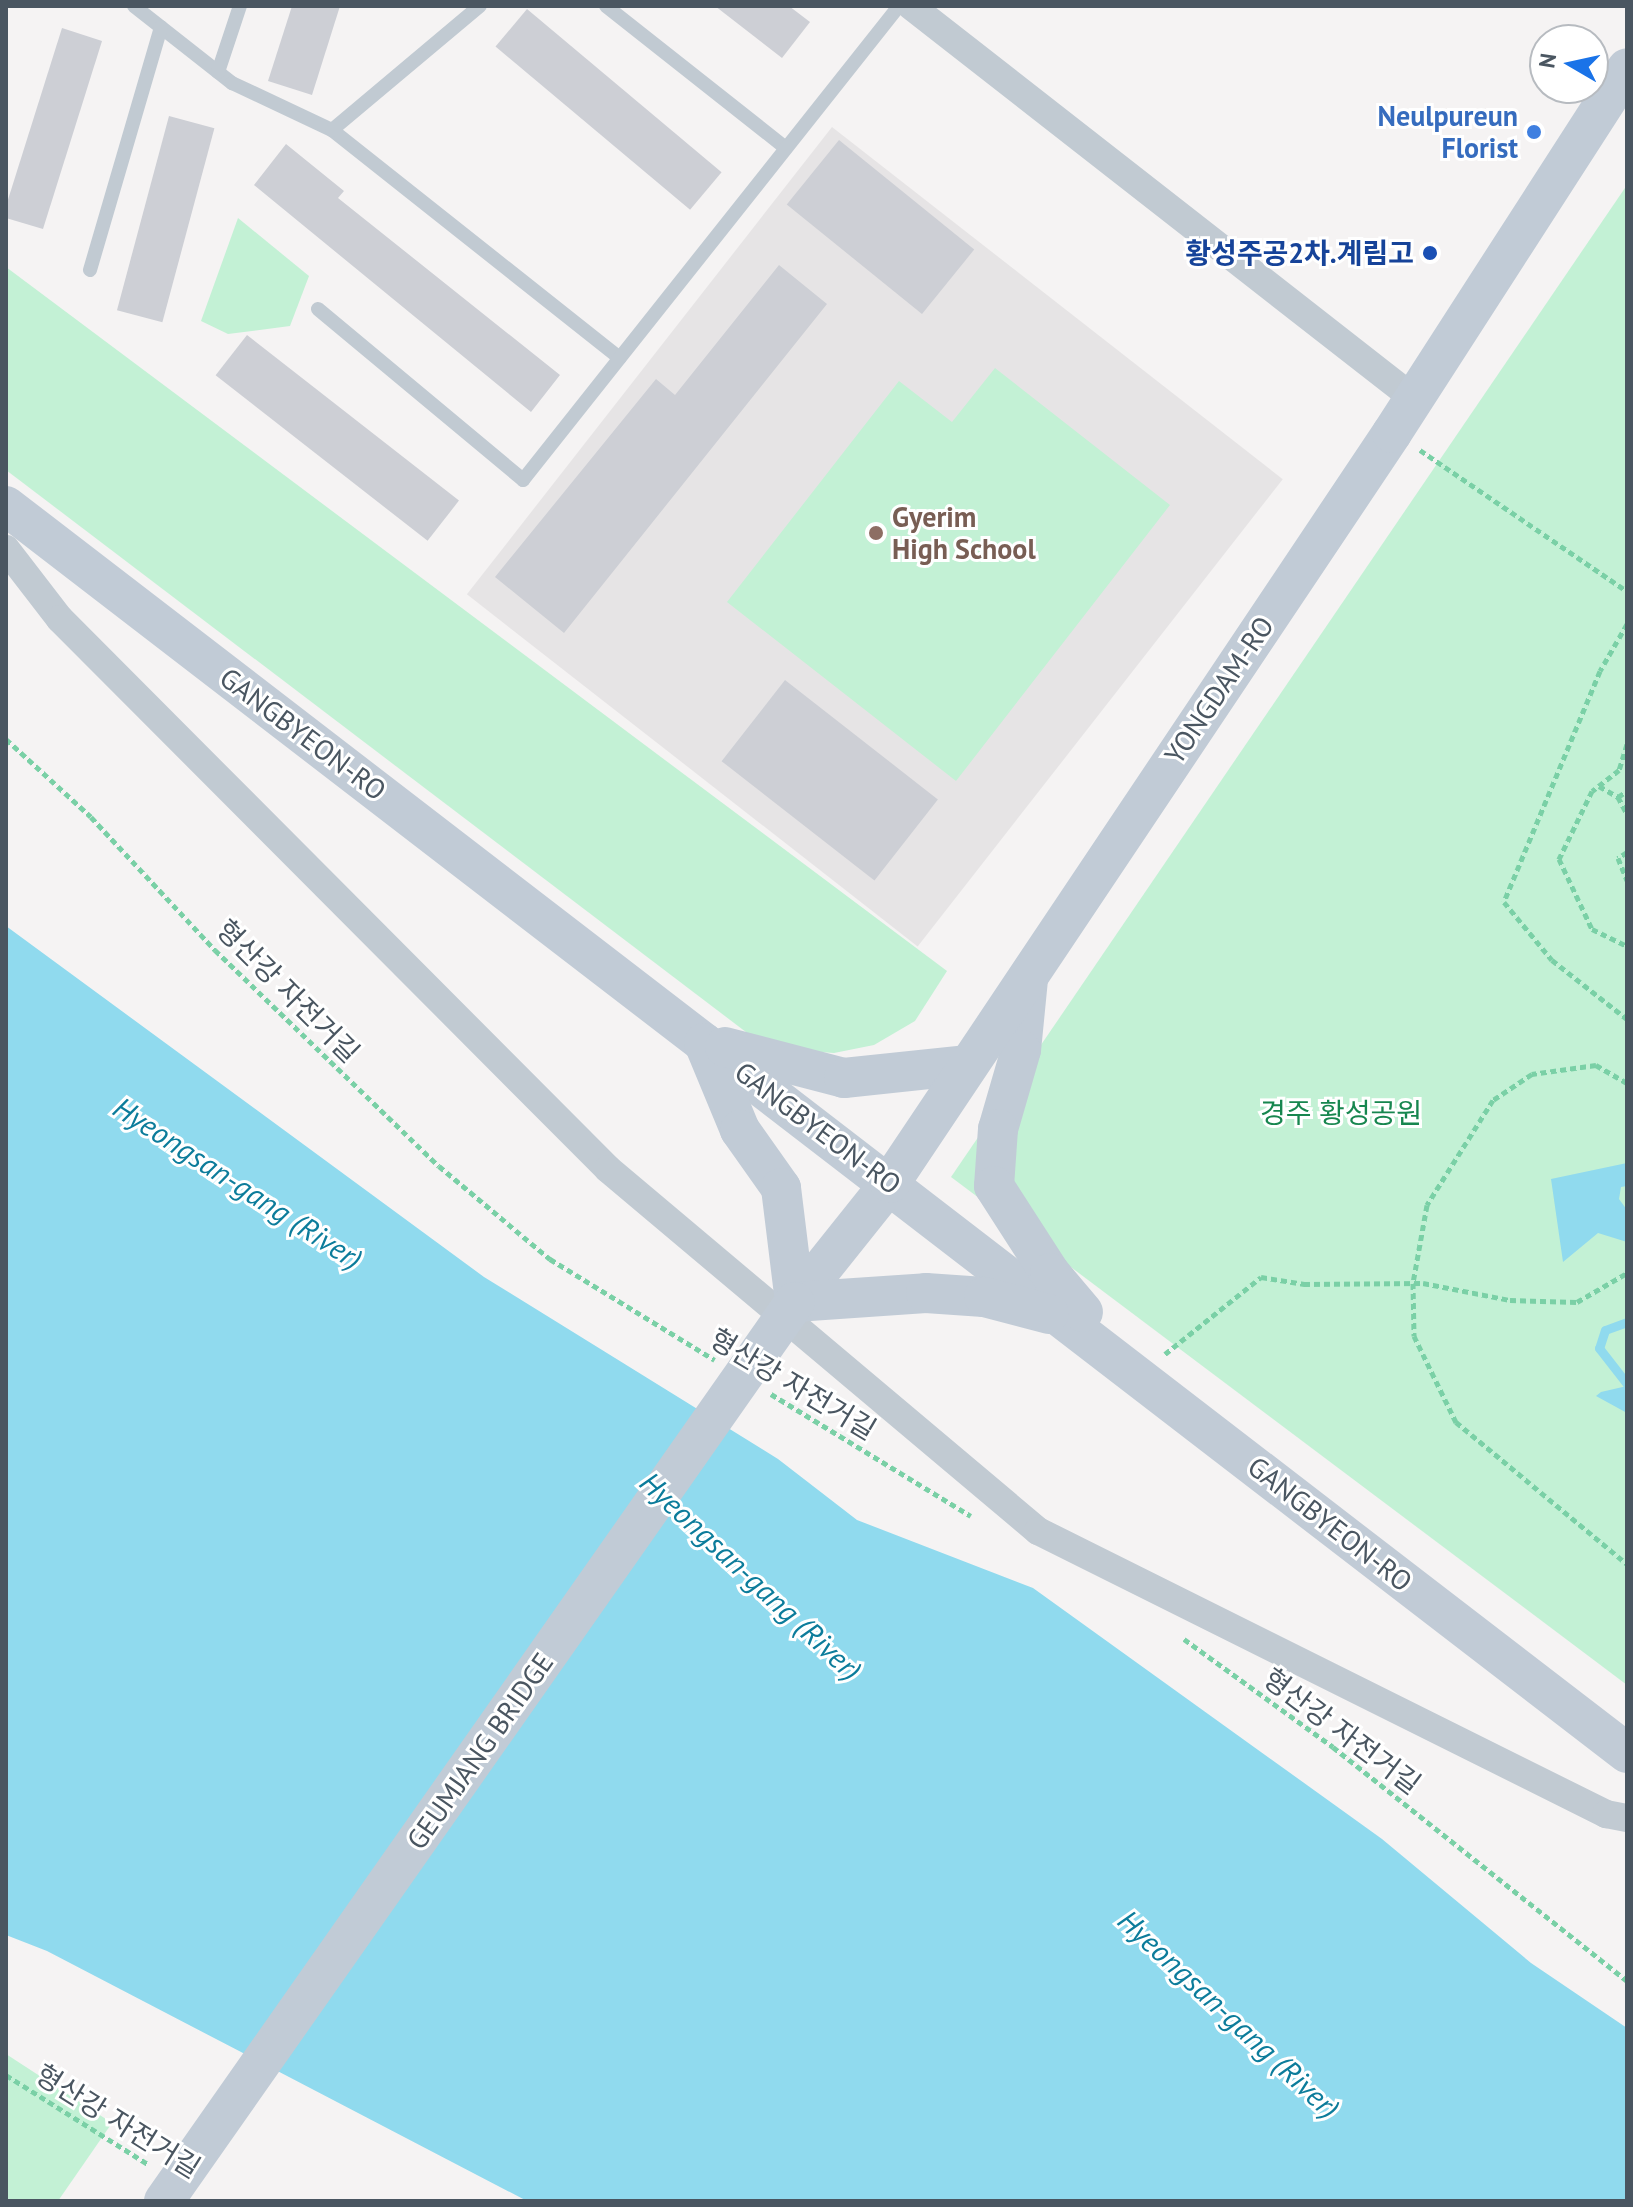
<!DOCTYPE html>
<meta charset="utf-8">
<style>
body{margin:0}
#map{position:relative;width:1633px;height:2207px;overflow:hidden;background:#f5f3f3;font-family:"PT Sans","Noto Sans KR",sans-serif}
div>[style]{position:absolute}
.education>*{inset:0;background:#e6e4e5;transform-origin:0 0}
.green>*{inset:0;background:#c3f1d5}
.water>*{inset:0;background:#90daee}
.stream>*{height:9px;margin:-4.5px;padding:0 4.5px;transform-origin:4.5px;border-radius:4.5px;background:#90daee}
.building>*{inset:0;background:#cdcfd5;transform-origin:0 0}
.path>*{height:5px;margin-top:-2.5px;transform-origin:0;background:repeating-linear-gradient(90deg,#7ad0a6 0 6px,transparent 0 10px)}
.lane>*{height:14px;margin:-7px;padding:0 7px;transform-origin:7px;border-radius:7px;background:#c1cad2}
.street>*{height:28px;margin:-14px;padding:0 14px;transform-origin:14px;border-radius:14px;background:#c1cad2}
.secondary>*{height:40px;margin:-20px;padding:0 20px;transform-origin:20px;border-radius:20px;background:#c1cbd6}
.secondary-bridge>*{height:40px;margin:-20px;padding:0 20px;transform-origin:20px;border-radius:20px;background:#c1cbd6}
.dots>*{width:22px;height:22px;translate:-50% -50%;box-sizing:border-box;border:4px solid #fff;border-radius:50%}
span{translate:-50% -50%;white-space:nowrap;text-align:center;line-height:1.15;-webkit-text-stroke:6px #fff;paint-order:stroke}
.shop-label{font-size:28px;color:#366cbe;font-weight:700}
.right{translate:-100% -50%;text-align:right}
.transit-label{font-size:28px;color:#164399;font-weight:700}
.education-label{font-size:28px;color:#785e54;font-weight:700}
.left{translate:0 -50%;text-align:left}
.street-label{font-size:28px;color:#4a5661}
.park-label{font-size:28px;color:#17864f}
.water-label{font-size:30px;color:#0c7c9b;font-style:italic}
.frame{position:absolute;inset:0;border:8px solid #4a5661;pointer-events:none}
.north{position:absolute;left:1529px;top:24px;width:80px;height:80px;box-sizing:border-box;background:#fff;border:2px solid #b7bbc0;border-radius:50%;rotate:279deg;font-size:22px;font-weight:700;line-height:32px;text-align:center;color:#4a5661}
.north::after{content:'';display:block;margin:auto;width:28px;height:36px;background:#1a73e8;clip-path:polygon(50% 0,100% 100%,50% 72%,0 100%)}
</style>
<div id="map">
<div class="education">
<i style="left:832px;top:127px;width:572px;height:593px;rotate:38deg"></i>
</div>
<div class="green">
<i style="clip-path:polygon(1627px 185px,1627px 1685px,951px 1177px)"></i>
<i style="clip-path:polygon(238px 218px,309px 276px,290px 326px,228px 334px,201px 321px)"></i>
<i style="clip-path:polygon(6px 267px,947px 971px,915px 1021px,874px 1045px,834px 1053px,767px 1048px,6px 470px)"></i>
<i style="clip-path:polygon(995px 368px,1170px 505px,956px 781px,727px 602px,899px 381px,952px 422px)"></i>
<i style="clip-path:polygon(6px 2054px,112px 2123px,58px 2201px,6px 2201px)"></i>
</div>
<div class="water">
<i style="clip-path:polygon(6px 926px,484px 1277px,778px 1459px,857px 1520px,1033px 1588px,1382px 1839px,1531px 1963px,1627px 2028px,1627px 2201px,527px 2201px,47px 1951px,6px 1935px)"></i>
<i style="clip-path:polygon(1627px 1163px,1627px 1186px,1621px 1187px,1619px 1199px,1627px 1210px,1627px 1242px,1598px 1233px,1563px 1262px,1551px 1179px)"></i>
<i style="clip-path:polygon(1627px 1386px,1627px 1413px,1596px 1396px,1601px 1392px)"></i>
</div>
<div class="stream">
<i style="left:1627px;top:1322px;width:23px;rotate:160deg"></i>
<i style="left:1605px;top:1330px;width:19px;rotate:108deg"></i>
<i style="left:1599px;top:1348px;width:46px;rotate:52.1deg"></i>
</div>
<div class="building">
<i style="clip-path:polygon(292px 6px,340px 6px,312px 95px,268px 81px)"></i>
<i style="clip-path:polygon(715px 6px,789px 6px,810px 22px,782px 58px)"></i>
<i style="left:527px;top:9px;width:254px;height:49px;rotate:40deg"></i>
<i style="clip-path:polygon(62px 28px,102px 41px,43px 229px,6px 218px,6px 206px)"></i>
<i style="left:169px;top:116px;width:47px;height:201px;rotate:15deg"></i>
<i style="left:839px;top:140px;width:174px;height:83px;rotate:39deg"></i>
<i style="clip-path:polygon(286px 144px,344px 191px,338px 198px,560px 375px,531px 412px,254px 185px)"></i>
<i style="clip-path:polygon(779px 265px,827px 304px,564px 633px,495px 577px,656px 379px,675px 395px)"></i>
<i style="left:247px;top:335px;width:269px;height:51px;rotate:38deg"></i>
<i style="left:785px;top:680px;width:194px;height:103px;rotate:38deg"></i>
</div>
<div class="path">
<i style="left:1420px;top:450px;width:250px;rotate:34.3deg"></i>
<i style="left:1627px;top:624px;width:54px;rotate:119.9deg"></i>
<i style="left:1600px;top:671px;width:250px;rotate:112.6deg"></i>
<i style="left:1504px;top:902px;width:75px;rotate:50.4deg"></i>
<i style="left:1552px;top:960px;width:95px;rotate:38.2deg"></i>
<i style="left:6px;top:739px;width:115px;rotate:42.5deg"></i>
<i style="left:91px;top:817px;width:182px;rotate:47deg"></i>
<i style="left:215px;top:950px;width:311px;rotate:44deg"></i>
<i style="left:439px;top:1166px;width:145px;rotate:40deg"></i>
<i style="left:550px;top:1259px;width:193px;rotate:31.5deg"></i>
<i style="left:1627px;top:744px;width:27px;rotate:107deg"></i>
<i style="left:1619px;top:770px;width:34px;rotate:142deg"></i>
<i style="left:1592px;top:791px;width:76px;rotate:115.9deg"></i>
<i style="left:1559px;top:859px;width:77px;rotate:64.8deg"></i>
<i style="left:1592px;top:929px;width:39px;rotate:26deg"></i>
<i style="left:1599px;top:786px;width:22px;rotate:30deg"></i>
<i style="left:1618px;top:797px;width:19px;rotate:62deg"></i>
<i style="left:1618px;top:797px;width:11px;rotate:-34deg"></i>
<i style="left:1627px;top:852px;width:11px;rotate:146deg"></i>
<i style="left:1618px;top:858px;width:24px;rotate:68deg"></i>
<i style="left:1627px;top:1083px;width:36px;rotate:-150deg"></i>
<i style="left:1596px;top:1065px;width:65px;rotate:172deg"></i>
<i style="left:1532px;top:1074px;width:47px;rotate:146.3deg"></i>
<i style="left:1493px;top:1100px;width:124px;rotate:122.2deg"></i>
<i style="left:1427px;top:1205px;width:79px;rotate:100.2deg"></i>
<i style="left:1413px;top:1283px;width:53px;rotate:88.9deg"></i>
<i style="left:1414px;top:1336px;width:96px;rotate:64deg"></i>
<i style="left:1456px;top:1422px;width:222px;rotate:39.7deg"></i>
<i style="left:1165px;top:1354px;width:123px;rotate:-38.7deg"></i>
<i style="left:1261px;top:1277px;width:44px;rotate:9.2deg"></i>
<i style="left:1304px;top:1284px;width:119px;rotate:-0.5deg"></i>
<i style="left:1423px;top:1283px;width:89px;rotate:11.1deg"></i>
<i style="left:1510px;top:1300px;width:67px;rotate:1.7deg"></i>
<i style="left:1577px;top:1302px;width:58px;rotate:-30.1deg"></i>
<i style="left:771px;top:1394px;width:234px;rotate:31.4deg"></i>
<i style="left:1184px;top:1639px;width:184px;rotate:35.9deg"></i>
<i style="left:1333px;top:1747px;width:376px;rotate:38.5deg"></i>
<i style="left:6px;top:2075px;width:168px;rotate:32.1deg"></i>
</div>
<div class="lane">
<i style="left:134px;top:6px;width:125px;rotate:38.2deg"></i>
<i style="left:232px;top:83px;width:110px;rotate:25.2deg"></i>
<i style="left:332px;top:130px;width:367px;rotate:38.4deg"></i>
<i style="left:606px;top:6px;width:229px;rotate:38.3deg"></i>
<i style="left:218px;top:72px;width:70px;rotate:-71.6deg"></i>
<i style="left:332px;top:130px;width:193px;rotate:-40deg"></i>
<i style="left:90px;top:270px;width:253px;rotate:-73.7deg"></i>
<i style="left:318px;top:309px;width:267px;rotate:39.8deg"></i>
<i style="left:523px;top:480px;width:605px;rotate:-51.58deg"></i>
</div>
<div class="street">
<i style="left:911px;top:6px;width:637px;rotate:37.99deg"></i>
<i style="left:6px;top:549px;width:88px;rotate:52.4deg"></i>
<i style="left:60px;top:619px;width:776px;rotate:45.1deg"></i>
<i style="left:608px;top:1169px;width:562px;rotate:40.09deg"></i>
<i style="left:1038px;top:1531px;width:635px;rotate:26.48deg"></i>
<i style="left:1606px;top:1814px;width:21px;rotate:11deg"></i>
</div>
<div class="secondary">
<i style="left:6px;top:506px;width:2045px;rotate:37.57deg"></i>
<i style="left:1028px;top:979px;width:71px;rotate:95.6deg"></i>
<i style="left:1021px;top:1050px;width:82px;rotate:106.2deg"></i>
<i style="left:998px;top:1129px;width:57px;rotate:94deg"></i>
<i style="left:994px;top:1186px;width:103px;rotate:57.2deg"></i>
<i style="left:1050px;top:1273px;width:51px;rotate:49.8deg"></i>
<i style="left:704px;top:1043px;width:94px;rotate:67.5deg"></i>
<i style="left:740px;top:1130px;width:71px;rotate:54.7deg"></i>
<i style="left:781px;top:1188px;width:115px;rotate:83deg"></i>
<i style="left:725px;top:1047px;width:123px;rotate:14.6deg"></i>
<i style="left:844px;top:1078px;width:125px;rotate:-6deg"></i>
<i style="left:795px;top:1302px;width:152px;rotate:-51.4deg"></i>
<i style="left:890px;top:1183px;width:902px;rotate:-56.2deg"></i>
<i style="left:1392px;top:433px;width:434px;rotate:-57.2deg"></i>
<i style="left:795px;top:1302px;width:131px;rotate:-3.9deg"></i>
<i style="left:926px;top:1293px;width:58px;rotate:3.9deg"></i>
<i style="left:984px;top:1297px;width:67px;rotate:14.7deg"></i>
</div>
<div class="secondary-bridge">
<i style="left:164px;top:2201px;width:1098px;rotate:-54.94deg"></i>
</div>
<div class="dots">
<i style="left:1534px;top:132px;background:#3f7fe0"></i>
<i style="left:1430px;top:253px;background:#1a4fb4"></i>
<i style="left:876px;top:533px;background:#8d6e63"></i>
</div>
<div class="shop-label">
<span class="right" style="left:1518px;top:132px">Neulpureun<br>Florist</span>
</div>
<div class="transit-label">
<span class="right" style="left:1414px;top:253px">황성주공2차.계림고</span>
</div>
<div class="education-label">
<span class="left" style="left:892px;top:533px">Gyerim<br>High School</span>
</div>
<div class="street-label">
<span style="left:1219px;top:690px;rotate:-56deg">YONGDAM-RO</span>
<span style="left:303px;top:734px;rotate:37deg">GANGBYEON-RO</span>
<span style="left:288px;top:991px;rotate:45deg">형산강 자전거길</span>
<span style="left:818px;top:1128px;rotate:37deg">GANGBYEON-RO</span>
<span style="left:793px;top:1384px;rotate:31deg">형산강 자전거길</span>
<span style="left:1330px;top:1524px;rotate:38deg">GANGBYEON-RO</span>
<span style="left:1342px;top:1731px;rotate:37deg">형산강 자전거길</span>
<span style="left:480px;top:1751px;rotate:-55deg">GEUMJANG BRIDGE</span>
<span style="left:118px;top:2121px;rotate:32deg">형산강 자전거길</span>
</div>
<div class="park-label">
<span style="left:1341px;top:1113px">경주 황성공원</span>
</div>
<div class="water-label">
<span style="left:238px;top:1183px;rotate:33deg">Hyeongsan-gang (River)</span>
<span style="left:751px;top:1576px;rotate:43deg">Hyeongsan-gang (River)</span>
<span style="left:1229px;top:2014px;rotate:43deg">Hyeongsan-gang (River)</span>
</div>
<div class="frame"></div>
<div class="north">N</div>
</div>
